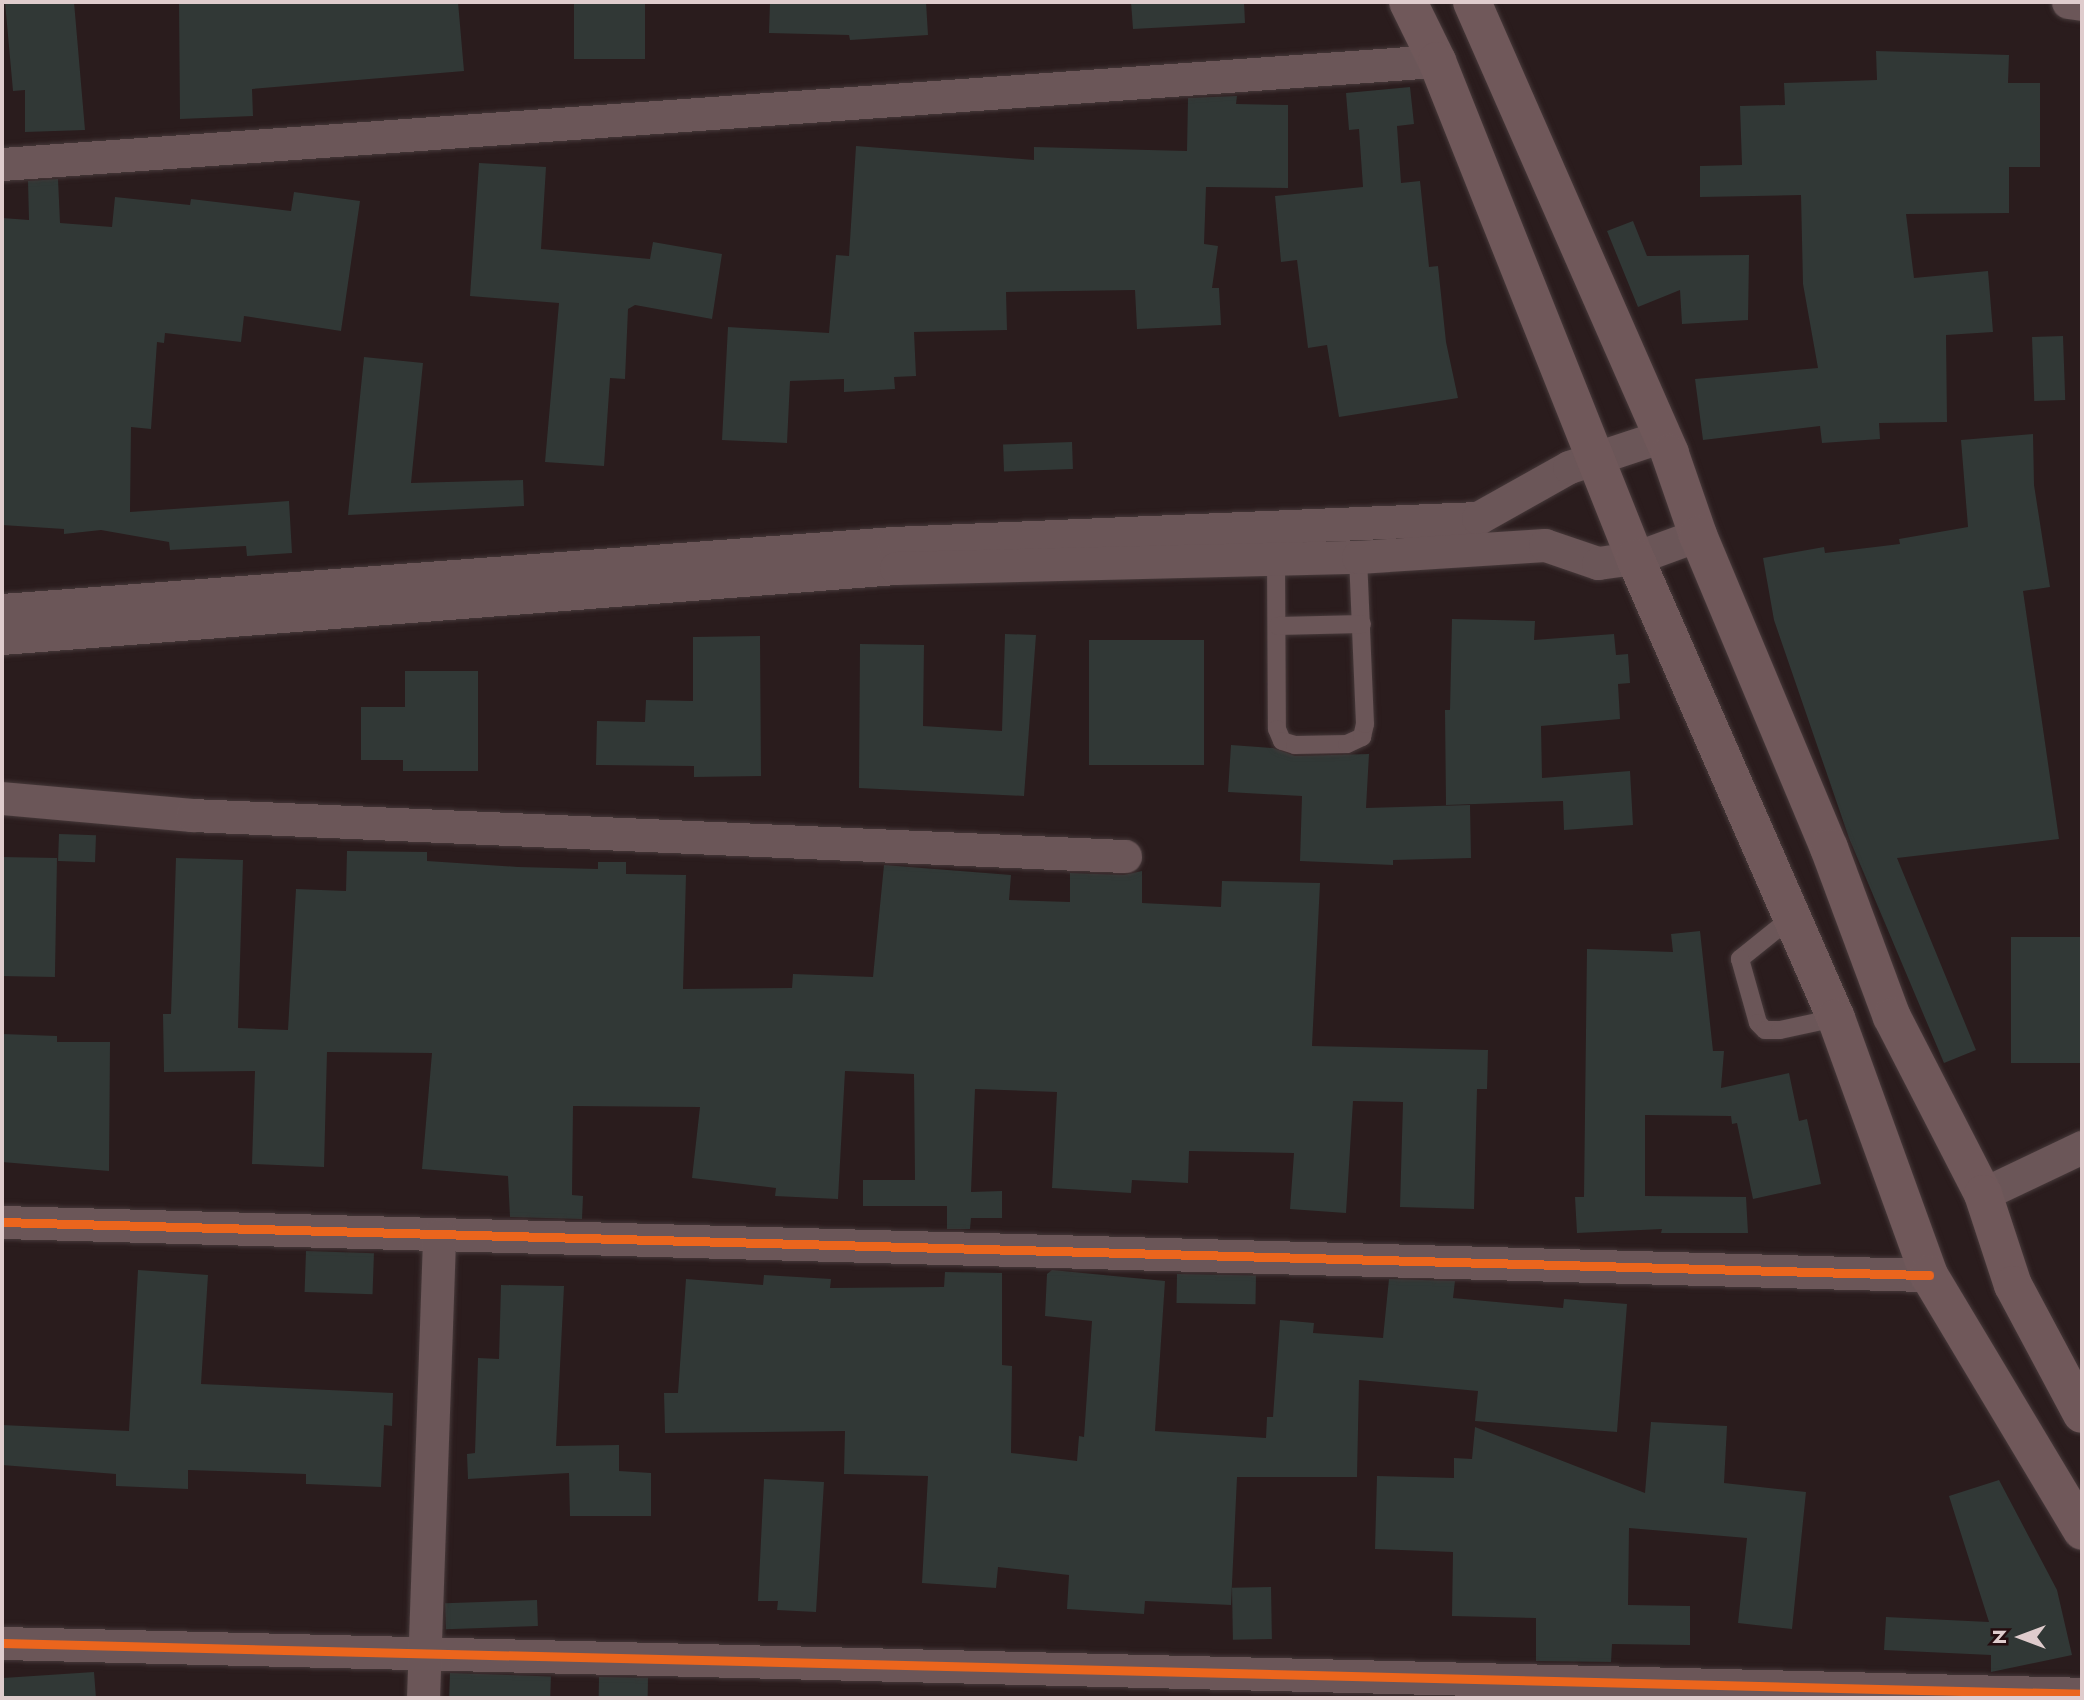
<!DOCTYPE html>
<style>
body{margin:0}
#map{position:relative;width:2084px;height:1700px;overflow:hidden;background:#2a1c1d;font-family:Jost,sans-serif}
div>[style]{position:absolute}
.building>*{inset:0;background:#313836;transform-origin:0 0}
.roads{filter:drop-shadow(0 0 2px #46393a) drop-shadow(0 0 2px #46393a)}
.lane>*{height:18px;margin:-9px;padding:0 9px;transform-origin:9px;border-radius:9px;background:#6b5658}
.street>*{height:33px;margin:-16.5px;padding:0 16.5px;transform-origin:16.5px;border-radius:16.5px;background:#6b5658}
.secondary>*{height:38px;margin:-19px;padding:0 19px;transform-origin:19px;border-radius:19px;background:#70585a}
.cycleway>*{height:9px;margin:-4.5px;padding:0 4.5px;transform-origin:4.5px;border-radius:4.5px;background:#eb651d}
span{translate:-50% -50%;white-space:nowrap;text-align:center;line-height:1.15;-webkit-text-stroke:5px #250d10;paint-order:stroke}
.frame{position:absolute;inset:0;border:4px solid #dfcccd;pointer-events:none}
.north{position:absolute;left:1986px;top:1602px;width:70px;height:70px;-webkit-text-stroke:5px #250d10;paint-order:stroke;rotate:270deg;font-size:19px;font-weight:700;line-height:28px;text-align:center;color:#dfcccd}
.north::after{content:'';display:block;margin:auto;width:24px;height:32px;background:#dfcccd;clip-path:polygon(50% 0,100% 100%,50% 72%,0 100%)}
</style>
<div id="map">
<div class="building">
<i style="clip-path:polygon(5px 2px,74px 2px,85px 130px,25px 132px,25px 90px,13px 91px)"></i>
<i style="clip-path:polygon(179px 2px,458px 2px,464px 71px,252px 89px,253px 116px,180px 119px)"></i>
<i style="left:574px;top:2px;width:71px;height:57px"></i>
<i style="clip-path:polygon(770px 2px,926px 2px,928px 35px,850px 40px,849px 35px,769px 33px)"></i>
<i style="clip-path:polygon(1131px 2px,1244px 2px,1245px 23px,1133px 29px)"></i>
<i style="clip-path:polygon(1876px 51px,2009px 55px,2008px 83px,2040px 83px,2040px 167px,2009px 167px,2009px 213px,1906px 214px,1914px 278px,1988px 271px,1993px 332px,1946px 335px,1947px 422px,1879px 423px,1880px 439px,1822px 443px,1820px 426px,1703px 440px,1695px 379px,1818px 368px,1803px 284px,1801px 195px,1700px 197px,1700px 166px,1742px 165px,1740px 106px,1785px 105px,1784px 83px,1877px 80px)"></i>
<i style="clip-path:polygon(1410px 87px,1414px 124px,1397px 126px,1401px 183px,1420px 181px,1429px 267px,1438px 266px,1446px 342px,1458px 398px,1339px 417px,1327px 345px,1308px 348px,1297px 260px,1281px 262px,1275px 196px,1363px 187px,1359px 129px,1349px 130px,1346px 93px)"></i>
<i style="clip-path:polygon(1237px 96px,1236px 104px,1288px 105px,1288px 188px,1206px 187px,1204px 244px,1218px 246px,1212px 288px,1219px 288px,1221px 325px,1137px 329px,1135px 290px,1006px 292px,1007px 330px,914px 332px,916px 376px,894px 377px,895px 389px,844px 392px,844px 379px,790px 381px,787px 443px,722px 440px,728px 327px,829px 333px,836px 255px,849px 256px,856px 146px,1034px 160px,1034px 147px,1187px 151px,1188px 98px)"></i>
<i style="clip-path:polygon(479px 163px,546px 167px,541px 249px,650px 259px,653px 242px,722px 254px,712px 319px,635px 305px,628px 309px,625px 379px,610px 378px,604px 466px,545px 462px,559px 303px,470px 296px)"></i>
<i style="clip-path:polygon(58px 179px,60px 223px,112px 227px,115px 197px,190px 205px,191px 199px,291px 211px,294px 192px,360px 201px,341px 331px,244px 316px,241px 342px,165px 333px,164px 343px,157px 342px,151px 429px,131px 427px,130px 512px,289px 501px,292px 553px,247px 556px,246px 546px,170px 550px,169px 542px,101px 530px,64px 534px,64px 529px,2px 525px,2px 218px,29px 220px,28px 181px)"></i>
<i style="clip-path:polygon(1633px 221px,1647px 256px,1749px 255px,1748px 320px,1682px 324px,1680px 290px,1638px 307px,1607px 231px)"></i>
<i style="left:2063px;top:336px;width:64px;height:31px;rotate:88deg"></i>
<i style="clip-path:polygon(364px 357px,423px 363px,411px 483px,523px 480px,524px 506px,348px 515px)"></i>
<i style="clip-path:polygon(2033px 434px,2034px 485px,2050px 587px,2023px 591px,2059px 839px,1897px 858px,1976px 1050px,1944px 1063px,1849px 838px,1774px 620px,1763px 558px,1824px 547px,1825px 553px,1900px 544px,1899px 539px,1968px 527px,1961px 440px)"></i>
<i style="left:1072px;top:442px;width:27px;height:69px;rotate:88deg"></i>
<i style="clip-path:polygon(1452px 619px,1535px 621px,1534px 640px,1614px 634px,1616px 655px,1628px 654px,1630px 683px,1618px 684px,1620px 719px,1541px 726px,1542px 778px,1630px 771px,1633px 825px,1564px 830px,1563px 801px,1446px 805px,1445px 710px,1450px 710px)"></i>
<i style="clip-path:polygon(1005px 634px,1036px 635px,1024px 796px,859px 788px,860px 644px,924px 645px,923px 726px,1002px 731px)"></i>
<i style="clip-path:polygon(760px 636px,761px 776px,694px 777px,694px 766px,596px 765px,597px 721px,645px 722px,646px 700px,693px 701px,693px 637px)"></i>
<i style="left:1089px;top:640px;width:115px;height:125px"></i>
<i style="clip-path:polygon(405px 671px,478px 671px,478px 771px,403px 771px,403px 760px,361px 760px,361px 707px,405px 707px)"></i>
<i style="clip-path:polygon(1231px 745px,1273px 748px,1295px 756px,1369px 754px,1366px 808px,1470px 805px,1471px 858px,1393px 860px,1393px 865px,1300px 861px,1302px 796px,1228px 792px)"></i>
<i style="left:59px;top:834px;width:37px;height:27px;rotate:2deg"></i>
<i style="clip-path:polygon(347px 851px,427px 852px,427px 861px,518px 867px,598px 869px,598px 862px,626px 862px,626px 874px,686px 875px,683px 989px,792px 988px,793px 974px,873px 977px,884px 865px,1011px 875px,1009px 900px,1070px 902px,1070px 873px,1124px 875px,1142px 871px,1142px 903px,1221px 907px,1222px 881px,1320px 883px,1312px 1046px,1488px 1050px,1487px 1089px,1477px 1089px,1474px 1209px,1400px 1207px,1403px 1102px,1353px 1101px,1346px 1213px,1290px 1209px,1294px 1153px,1189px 1151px,1188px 1183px,1132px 1180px,1131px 1193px,1052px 1188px,1057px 1092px,975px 1089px,971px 1192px,1002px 1191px,1002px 1218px,971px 1218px,970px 1229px,947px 1229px,947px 1206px,863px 1206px,863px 1180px,915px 1180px,914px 1074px,845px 1071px,838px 1199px,775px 1196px,776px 1188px,692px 1178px,700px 1107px,573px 1106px,572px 1195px,583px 1196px,582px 1219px,510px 1217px,508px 1176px,422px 1169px,432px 1053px,327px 1052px,324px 1167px,252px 1164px,255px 1071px,164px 1072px,163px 1014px,171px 1014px,176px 858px,243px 860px,238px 1028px,288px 1030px,296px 889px,346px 891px)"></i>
<i style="left:2px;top:857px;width:55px;height:119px;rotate:1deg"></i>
<i style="clip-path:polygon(1700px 931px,1713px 1051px,1724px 1051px,1721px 1088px,1789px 1073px,1799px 1121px,1807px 1119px,1821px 1184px,1753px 1199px,1737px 1123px,1732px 1124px,1731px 1116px,1645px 1115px,1645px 1196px,1746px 1197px,1748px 1233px,1661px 1233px,1662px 1229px,1577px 1233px,1575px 1197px,1584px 1197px,1587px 949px,1673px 952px,1671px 934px)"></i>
<i style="left:2082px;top:937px;width:126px;height:71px;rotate:90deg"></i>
<i style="clip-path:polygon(2px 1034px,57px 1036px,57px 1042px,110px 1042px,109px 1171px,2px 1162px)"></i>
<i style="left:306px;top:1251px;width:68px;height:41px;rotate:2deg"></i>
<i style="clip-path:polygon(138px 1270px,208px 1275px,201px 1384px,393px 1393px,392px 1426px,384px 1425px,381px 1487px,306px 1484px,306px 1474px,188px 1470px,188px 1489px,116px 1486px,116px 1474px,2px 1465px,2px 1425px,129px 1431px)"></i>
<i style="clip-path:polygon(1052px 1270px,1165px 1281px,1155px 1431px,1266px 1438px,1267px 1417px,1273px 1417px,1280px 1320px,1314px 1323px,1313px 1333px,1383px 1338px,1389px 1279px,1455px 1281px,1453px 1298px,1563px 1308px,1564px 1299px,1627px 1304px,1617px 1432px,1475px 1421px,1478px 1391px,1359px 1380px,1357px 1477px,1237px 1477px,1231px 1605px,1145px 1601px,1144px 1614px,1067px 1609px,1069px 1575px,998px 1567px,996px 1588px,922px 1583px,928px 1476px,844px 1474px,845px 1431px,665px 1433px,664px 1393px,678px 1393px,686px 1279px,763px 1285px,764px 1275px,831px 1279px,830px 1288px,944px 1287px,945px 1272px,1002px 1273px,1002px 1365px,1012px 1366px,1011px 1453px,1077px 1461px,1079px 1436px,1084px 1437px,1092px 1321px,1045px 1316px,1047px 1274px)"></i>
<i style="left:1177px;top:1274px;width:79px;height:29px;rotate:1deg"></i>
<i style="clip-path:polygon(501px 1285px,564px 1286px,556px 1446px,619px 1445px,619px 1471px,651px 1473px,651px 1516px,570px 1516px,569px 1473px,468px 1479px,467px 1454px,475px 1453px,478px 1358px,499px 1359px)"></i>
<i style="clip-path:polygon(1651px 1422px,1727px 1426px,1724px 1483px,1806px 1492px,1792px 1629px,1738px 1623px,1747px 1538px,1629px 1528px,1628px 1605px,1690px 1606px,1690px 1645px,1612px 1644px,1611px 1662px,1536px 1661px,1536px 1618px,1452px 1616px,1453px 1552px,1375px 1549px,1377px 1476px,1454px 1478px,1454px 1458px,1472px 1459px,1475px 1427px,1645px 1493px)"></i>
<i style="clip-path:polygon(764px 1479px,824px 1482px,816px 1612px,777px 1610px,778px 1601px,758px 1601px)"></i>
<i style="clip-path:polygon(1999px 1480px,2057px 1590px,2072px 1655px,1991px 1672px,1991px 1655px,1884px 1650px,1886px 1617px,1989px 1622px,1949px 1496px)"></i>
<i style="left:1271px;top:1587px;width:52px;height:39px;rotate:89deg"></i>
<i style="left:537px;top:1600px;width:26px;height:92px;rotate:88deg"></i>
<i style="clip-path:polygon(94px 1672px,96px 1698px,3px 1698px,3px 1678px)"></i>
<i style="left:450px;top:1673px;width:101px;height:25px;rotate:2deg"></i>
<i style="left:599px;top:1677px;width:49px;height:21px;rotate:1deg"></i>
</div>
<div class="roads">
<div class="lane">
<i style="left:1276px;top:558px;width:171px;rotate:89.7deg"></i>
<i style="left:1277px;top:729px;width:13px;rotate:67deg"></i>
<i style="left:1282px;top:741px;width:14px;rotate:17deg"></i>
<i style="left:1295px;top:745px;width:52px;rotate:-1.1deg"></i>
<i style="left:1347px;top:744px;width:17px;rotate:-25deg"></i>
<i style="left:1362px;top:737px;width:13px;rotate:-77deg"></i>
<i style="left:1365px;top:724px;width:167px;rotate:-92.4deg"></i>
<i style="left:1278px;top:626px;width:84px;rotate:-1.4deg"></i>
<i style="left:1792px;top:917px;width:67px;rotate:141.1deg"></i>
<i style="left:1740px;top:959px;width:66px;rotate:74.3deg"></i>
<i style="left:1758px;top:1023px;width:10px;rotate:45deg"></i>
<i style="left:1765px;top:1030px;width:15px"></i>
<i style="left:1780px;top:1030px;width:57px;rotate:-12.1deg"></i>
</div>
<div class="street">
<i style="left:2068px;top:2px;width:14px;rotate:8deg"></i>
<i style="left:2px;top:164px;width:1439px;rotate:-4.11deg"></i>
<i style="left:2px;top:610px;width:894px;rotate:-4.3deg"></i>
<i style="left:893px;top:543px;width:586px;rotate:-2.45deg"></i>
<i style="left:1478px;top:518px;width:104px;rotate:-29.3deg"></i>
<i style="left:1569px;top:467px;width:99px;rotate:-18.3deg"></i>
<i style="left:2px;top:638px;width:897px;rotate:-4.48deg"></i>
<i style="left:896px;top:568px;width:462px;rotate:-1.4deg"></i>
<i style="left:1358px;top:557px;width:187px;rotate:-3.7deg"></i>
<i style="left:1545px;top:545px;width:56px;rotate:18.8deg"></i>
<i style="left:1598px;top:563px;width:37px;rotate:-8deg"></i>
<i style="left:1635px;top:558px;width:67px;rotate:-20.1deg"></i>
<i style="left:2px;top:798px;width:191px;rotate:5.1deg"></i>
<i style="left:192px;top:815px;width:934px;rotate:2.52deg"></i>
<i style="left:1983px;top:1194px;width:110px;rotate:-25.4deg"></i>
<i style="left:2px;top:1222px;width:1928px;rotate:1.58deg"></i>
<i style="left:2px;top:1643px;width:2081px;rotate:1.4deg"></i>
<i style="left:423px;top:1698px;width:463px;rotate:-88deg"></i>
</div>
<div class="secondary">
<i style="left:1408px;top:2px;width:66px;rotate:63.8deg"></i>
<i style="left:1437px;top:61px;width:535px;rotate:68.28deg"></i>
<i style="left:1635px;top:558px;width:502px;rotate:66.4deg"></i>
<i style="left:1836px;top:1018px;width:273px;rotate:70.1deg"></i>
<i style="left:1929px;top:1275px;width:298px;rotate:59.1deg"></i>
<i style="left:1472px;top:2px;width:493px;rotate:66.3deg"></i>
<i style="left:1670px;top:454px;width:86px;rotate:70.9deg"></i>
<i style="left:1698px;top:535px;width:339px;rotate:67.3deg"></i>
<i style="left:1829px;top:848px;width:180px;rotate:69.6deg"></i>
<i style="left:1892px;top:1017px;width:199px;rotate:62.8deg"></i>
<i style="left:1983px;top:1194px;width:96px;rotate:71.8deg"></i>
<i style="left:2013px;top:1285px;width:146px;rotate:61.9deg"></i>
</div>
</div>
<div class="cycleway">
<i style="left:2px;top:1222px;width:1928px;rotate:1.58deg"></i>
<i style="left:2px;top:1643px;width:2081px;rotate:1.4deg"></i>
</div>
<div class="frame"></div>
<div class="north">N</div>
</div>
